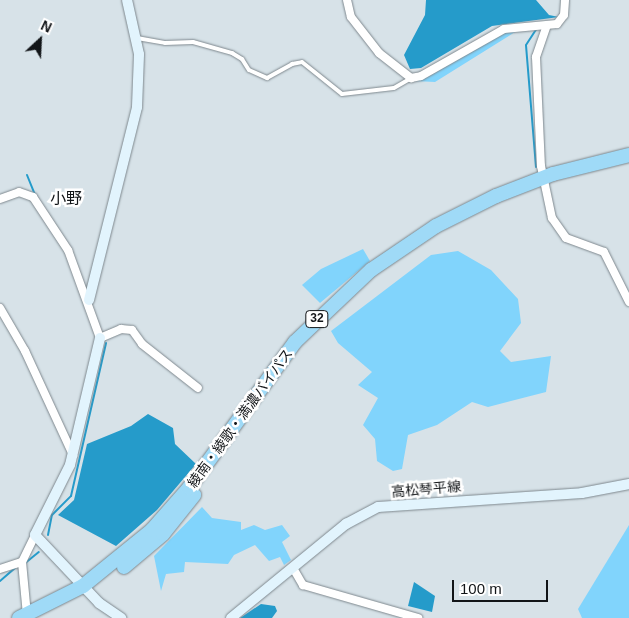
<!DOCTYPE html>
<meta charset="utf-8">
<style>
body{margin:0}
#map{position:relative;width:629px;height:618px;overflow:hidden;background:#d7e2e8;font-family:Arial,"Noto Sans JP",sans-serif}
div>[style]{position:absolute}
.green>*{inset:0;background:#81d4fc}
.water>*{inset:0;background:#259bca}
.stream>*{height:2px;margin:-1px;padding:0 1px;transform-origin:1px;border-radius:1px;background:#259bca}
.roads{filter:drop-shadow(0 0 1px #7e888e) drop-shadow(0 0 1px #7e888e)}
.lane>*{height:4px;margin:-2px;padding:0 2px;transform-origin:2px;border-radius:2px;background:#fff}
.street>*{height:8px;margin:-4px;padding:0 4px;transform-origin:4px;border-radius:4px;background:#fff}
.secondary>*{height:10px;margin:-5px;padding:0 5px;transform-origin:5px;border-radius:5px;background:#e2f4fd}
.highway>*{height:14px;margin:-7px;padding:0 7px;transform-origin:7px;border-radius:7px;background:#9fdaf7}
span{translate:-50% -50%;white-space:nowrap;text-align:center;line-height:1.15;-webkit-text-stroke:5px #fff;paint-order:stroke}
.shield-label span{padding:1px 4px;background:#fff;border:1px solid;border-radius:4px;-webkit-text-stroke-width:0}
.shield-label{font-size:12px;color:#121518;font-weight:700}
.street-label{font-size:14px;color:#121518}
.quarter-label{font-size:16px;color:#121518}
.north{position:absolute;left:15px;top:15px;width:50px;height:50px;-webkit-text-stroke:4px #fff;paint-order:stroke;rotate:25deg;font-size:14px;font-weight:700;line-height:20px;text-align:center;color:#121518}
.north::after{content:'';display:block;margin:auto;width:18px;height:22px;background:#121518;clip-path:polygon(50% 0,100% 100%,50% 72%,0 100%)}
.scale{position:absolute;left:452px;top:580px;width:96px;height:22px;box-sizing:border-box;border:2px solid #121518;border-top:0;padding-left:6px;font-size:15px;line-height:18px;white-space:nowrap;color:#121518;-webkit-text-stroke:4px #fff;paint-order:stroke}
</style>
<div id="map">
<div class="green">
<i style="clip-path:polygon(534px 29px,515px 32px,435px 82px,414px 81px,427px 77px,493px 37px,506px 31px)"></i>
<i style="clip-path:polygon(363px 249px,370px 261px,320px 303px,302px 285px,321px 269px)"></i>
<i style="clip-path:polygon(458px 251px,491px 270px,518px 299px,521px 323px,500px 351px,511px 362px,551px 356px,546px 392px,488px 407px,472px 402px,437px 425px,408px 435px,402px 469px,393px 471px,377px 461px,375px 439px,363px 425px,378px 398px,358px 385px,372px 372px,338px 343px,331px 331px,431px 255px)"></i>
<i style="clip-path:polygon(202px 507px,212px 518px,241px 522px,241px 530px,254px 525px,265px 530px,282px 525px,290px 536px,282px 542px,291px 560px,284px 565px,280px 557px,269px 561px,255px 545px,234px 555px,228px 564px,185px 562px,184px 572px,166px 574px,161px 591px,154px 556px)"></i>
<i style="clip-path:polygon(629px 525px,629px 618px,582px 618px,578px 609px)"></i>
</div>
<div class="water">
<i style="clip-path:polygon(426px 0,536px 0,549px 15px,559px 17px,492px 26px,421px 68px,410px 69px,404px 55px,425px 15px)"></i>
<i style="clip-path:polygon(148px 414px,173px 428px,175px 444px,196px 464px,157px 510px,116px 546px,58px 515px,74px 500px,87px 444px,131px 426px)"></i>
<i style="clip-path:polygon(414px 582px,435px 596px,432px 612px,408px 606px)"></i>
<i style="clip-path:polygon(261px 604px,275px 606px,277px 611px,272px 618px,240px 618px)"></i>
</div>
<div class="stream">
<i style="left:536px;top:167px;width:122px;rotate:-94.7deg"></i>
<i style="left:526px;top:45px;width:20px;rotate:-57deg"></i>
<i style="left:27px;top:175px;width:22px;rotate:68deg"></i>
<i style="left:48px;top:535px;width:20px;rotate:-79deg"></i>
<i style="left:52px;top:515px;width:27px;rotate:-45deg"></i>
<i style="left:71px;top:496px;width:157px;rotate:-77.1deg"></i>
<i style="left:24px;top:564px;width:19px;rotate:-39deg"></i>
<i style="left:0;top:581px;width:20px;rotate:-41deg"></i>
</div>
<div class="roads">
<div class="lane">
<i style="left:137px;top:38px;width:28px;rotate:10deg"></i>
<i style="left:165px;top:43px;width:28px;rotate:-2deg"></i>
<i style="left:193px;top:42px;width:41px;rotate:15.8deg"></i>
<i style="left:232px;top:53px;width:12px;rotate:31deg"></i>
<i style="left:242px;top:59px;width:13px;rotate:58deg"></i>
<i style="left:249px;top:70px;width:20px;rotate:24deg"></i>
<i style="left:267px;top:78px;width:29px;rotate:-29deg"></i>
<i style="left:292px;top:64px;width:10px;rotate:-11deg"></i>
<i style="left:302px;top:62px;width:51px;rotate:38.7deg"></i>
<i style="left:342px;top:94px;width:52px;rotate:-6.6deg"></i>
<i style="left:394px;top:88px;width:20px;rotate:-30deg"></i>
</div>
<div class="street">
<i style="left:347px;top:0;width:17px;rotate:77deg"></i>
<i style="left:351px;top:17px;width:46px;rotate:52.1deg"></i>
<i style="left:379px;top:53px;width:41px;rotate:38deg"></i>
<i style="left:411px;top:78px;width:10px;rotate:-11deg"></i>
<i style="left:421px;top:76px;width:95px;rotate:-29.5deg"></i>
<i style="left:504px;top:29px;width:53px;rotate:-5.4deg"></i>
<i style="left:557px;top:24px;width:11px;rotate:-52deg"></i>
<i style="left:564px;top:15px;width:15px;rotate:-86deg"></i>
<i style="left:547px;top:25px;width:34px;rotate:109deg"></i>
<i style="left:536px;top:57px;width:109px;rotate:87.4deg"></i>
<i style="left:541px;top:166px;width:53px;rotate:78.1deg"></i>
<i style="left:552px;top:218px;width:24px;rotate:55deg"></i>
<i style="left:566px;top:238px;width:40px;rotate:20.2deg"></i>
<i style="left:604px;top:252px;width:56px;rotate:63.4deg"></i>
<i style="left:0;top:199px;width:20px;rotate:-20deg"></i>
<i style="left:19px;top:192px;width:15px;rotate:20deg"></i>
<i style="left:33px;top:197px;width:64px;rotate:56.6deg"></i>
<i style="left:68px;top:250px;width:94px;rotate:70deg"></i>
<i style="left:100px;top:338px;width:23px;rotate:-23deg"></i>
<i style="left:121px;top:329px;width:11px;rotate:5deg"></i>
<i style="left:132px;top:330px;width:17px;rotate:54deg"></i>
<i style="left:142px;top:344px;width:71px;rotate:38.2deg"></i>
<i style="left:0;top:308px;width:50px;rotate:59.8deg"></i>
<i style="left:25px;top:351px;width:115px;rotate:65.2deg"></i>
<i style="left:293px;top:568px;width:20px;rotate:60deg"></i>
<i style="left:303px;top:585px;width:120px;rotate:16deg"></i>
<i style="left:0;top:569px;width:23px;rotate:-18deg"></i>
<i style="left:27px;top:615px;width:53px;rotate:-95.4deg"></i>
<i style="left:22px;top:562px;width:30px;rotate:-64deg"></i>
</div>
<div class="secondary">
<i style="left:89px;top:300px;width:199px;rotate:-76deg"></i>
<i style="left:137px;top:107px;width:53px;rotate:-87.8deg"></i>
<i style="left:139px;top:54px;width:55px;rotate:-102.5deg"></i>
<i style="left:100px;top:338px;width:130px;rotate:103.3deg"></i>
<i style="left:70px;top:465px;width:78px;rotate:116.6deg"></i>
<i style="left:35px;top:535px;width:93px;rotate:46.7deg"></i>
<i style="left:99px;top:603px;width:27px;rotate:34deg"></i>
<i style="left:231px;top:618px;width:149px;rotate:-39.3deg"></i>
<i style="left:346px;top:524px;width:36px;rotate:-28deg"></i>
<i style="left:378px;top:507px;width:204px;rotate:-3.9deg"></i>
<i style="left:582px;top:493px;width:48px;rotate:-10.8deg"></i>
</div>
<div class="highway">
<i style="left:124px;top:567px;width:51px;rotate:-40.2deg"></i>
<i style="left:163px;top:534px;width:50px;rotate:-51.5deg"></i>
<i style="left:19px;top:618px;width:72px;rotate:-26.6deg"></i>
<i style="left:83px;top:586px;width:89px;rotate:-39.1deg"></i>
<i style="left:152px;top:530px;width:56px;rotate:-48.6deg"></i>
<i style="left:189px;top:488px;width:180px;rotate:-54deg"></i>
<i style="left:295px;top:342px;width:105px;rotate:-43.5deg"></i>
<i style="left:371px;top:270px;width:78px;rotate:-34.1deg"></i>
<i style="left:436px;top:226px;width:67px;rotate:-26.6deg"></i>
<i style="left:496px;top:196px;width:61px;rotate:-21.1deg"></i>
<i style="left:553px;top:174px;width:78px;rotate:-14deg"></i>
</div>
</div>
<div class="shield-label">
<span style="left:317px;top:319px">32</span>
</div>
<div class="street-label">
<span style="left:240px;top:418px;rotate:-54deg">綾南・綾歌・満濃バイパス</span>
<span style="left:426px;top:489px;rotate:-5deg">高松琴平線</span>
</div>
<div class="quarter-label">
<span style="left:66px;top:199px">小野</span>
</div>
<div class="north">N</div>
<div class="scale">100 m</div>
</div>
